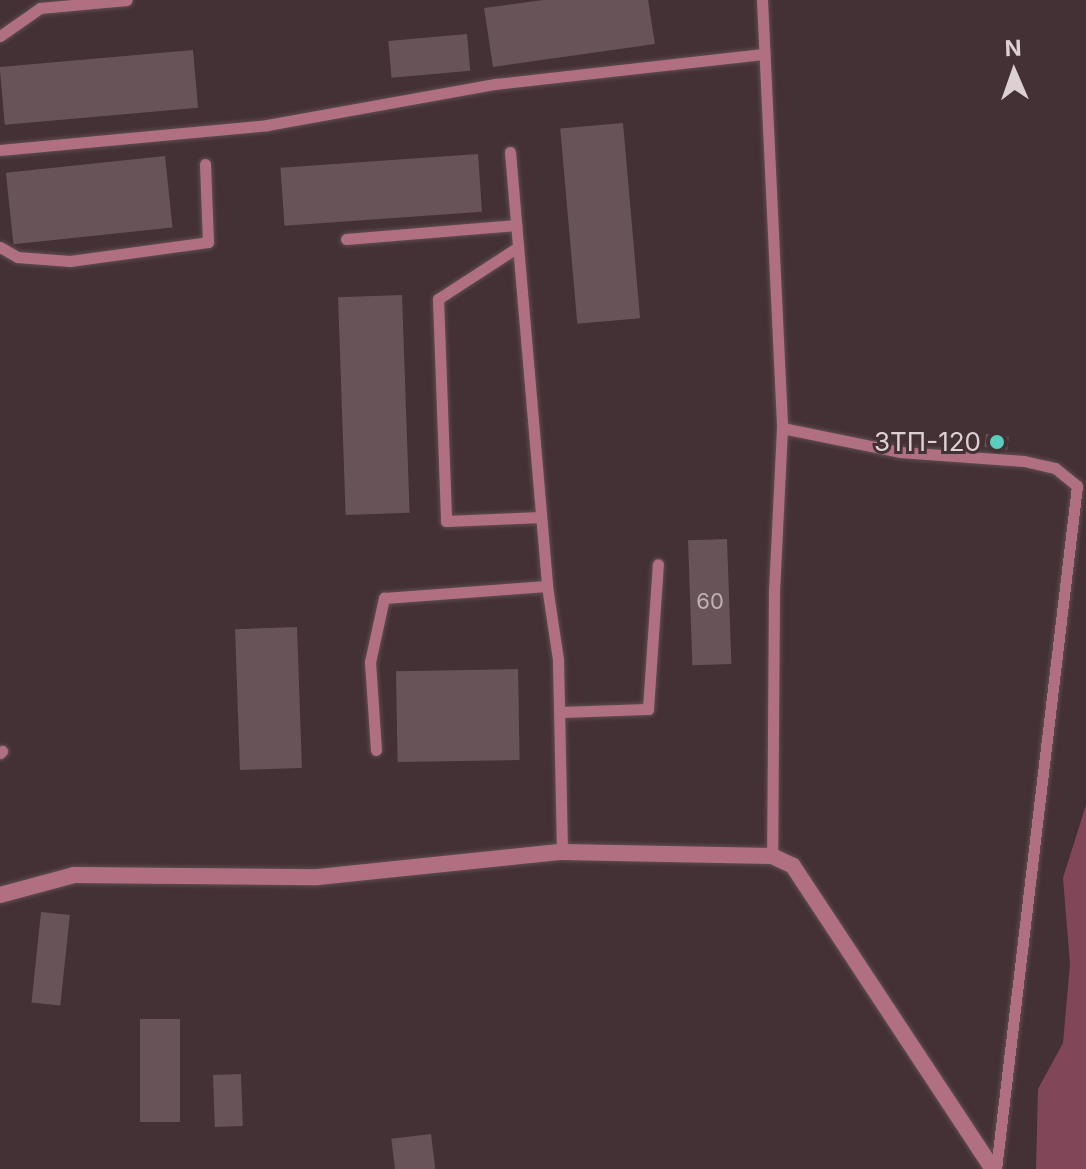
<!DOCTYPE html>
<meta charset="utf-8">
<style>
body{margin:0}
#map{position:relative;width:1086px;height:1169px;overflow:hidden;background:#443135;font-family:Inter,sans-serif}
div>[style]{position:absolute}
.green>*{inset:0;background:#814758}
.building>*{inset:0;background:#685358;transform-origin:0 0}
.roads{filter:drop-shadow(0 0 2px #604e51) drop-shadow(0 0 2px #604e51)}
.lane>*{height:11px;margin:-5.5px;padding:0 5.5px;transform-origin:5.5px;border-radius:5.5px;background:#b17082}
.street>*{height:16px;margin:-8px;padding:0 8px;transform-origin:8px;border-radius:8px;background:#b17082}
.dots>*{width:22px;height:22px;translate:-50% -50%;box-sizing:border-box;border:4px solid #443135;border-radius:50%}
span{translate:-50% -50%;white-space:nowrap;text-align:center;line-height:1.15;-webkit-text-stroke:6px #443135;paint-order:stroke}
.number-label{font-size:22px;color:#c0b1b4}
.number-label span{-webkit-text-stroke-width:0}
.poi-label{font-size:26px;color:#ddd0d3}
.right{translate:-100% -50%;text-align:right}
.north{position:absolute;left:974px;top:32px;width:80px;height:80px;-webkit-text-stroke:6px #443135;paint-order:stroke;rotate:358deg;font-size:22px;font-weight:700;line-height:32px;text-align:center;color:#ddd0d3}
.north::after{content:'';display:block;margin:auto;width:28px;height:36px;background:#ddd0d3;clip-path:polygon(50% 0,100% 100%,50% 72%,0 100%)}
</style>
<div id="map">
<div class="green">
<i style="clip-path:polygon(1086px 805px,1086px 1169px,1036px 1169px,1038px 1089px,1063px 1043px,1070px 964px,1063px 878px)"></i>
</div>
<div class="building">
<i style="clip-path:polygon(543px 0,648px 0,655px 44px,493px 67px,484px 8px)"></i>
<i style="left:467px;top:34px;width:37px;height:79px;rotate:85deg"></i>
<i style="left:193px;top:50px;width:58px;height:194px;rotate:85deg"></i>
<i style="left:623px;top:123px;width:196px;height:63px;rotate:85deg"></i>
<i style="left:478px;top:154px;width:58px;height:198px;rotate:86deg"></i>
<i style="left:165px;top:156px;width:72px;height:160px;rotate:84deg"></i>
<i style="left:402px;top:295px;width:218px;height:64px;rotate:88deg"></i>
<i style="left:986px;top:434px;width:23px;height:13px;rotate:7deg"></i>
<i style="left:727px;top:539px;width:125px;height:39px;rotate:88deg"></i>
<i style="left:297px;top:627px;width:141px;height:62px;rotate:88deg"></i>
<i style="left:518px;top:669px;width:91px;height:122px;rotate:89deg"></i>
<i style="left:41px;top:912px;width:29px;height:91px;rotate:6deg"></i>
<i style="left:140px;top:1019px;width:40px;height:103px"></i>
<i style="left:241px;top:1074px;width:52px;height:28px;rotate:88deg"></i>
<i style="left:431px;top:1134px;width:35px;height:40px;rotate:83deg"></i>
</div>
<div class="roads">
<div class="lane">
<i style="left:762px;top:0;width:428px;rotate:87.3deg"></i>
<i style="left:782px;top:428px;width:163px;rotate:92.8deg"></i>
<i style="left:774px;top:591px;width:265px;rotate:90.4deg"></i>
<i style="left:0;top:36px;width:49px;rotate:-35deg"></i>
<i style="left:40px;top:8px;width:87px;rotate:-5.3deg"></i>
<i style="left:0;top:150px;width:268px;rotate:-5.3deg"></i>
<i style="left:267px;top:125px;width:232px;rotate:-10.2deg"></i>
<i style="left:495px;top:84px;width:271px;rotate:-6.4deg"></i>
<i style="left:510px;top:152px;width:436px;rotate:85.1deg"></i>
<i style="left:346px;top:239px;width:171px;rotate:-4.7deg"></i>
<i style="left:0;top:247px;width:20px;rotate:30deg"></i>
<i style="left:17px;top:257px;width:53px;rotate:4.3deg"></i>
<i style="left:70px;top:261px;width:139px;rotate:-7.8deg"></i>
<i style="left:208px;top:242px;width:78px;rotate:-92.2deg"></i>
<i style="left:518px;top:247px;width:95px;rotate:147deg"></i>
<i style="left:438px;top:299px;width:222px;rotate:87.9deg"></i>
<i style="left:446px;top:521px;width:95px;rotate:-2.4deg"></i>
<i style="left:782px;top:428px;width:120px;rotate:11.5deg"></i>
<i style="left:900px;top:452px;width:124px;rotate:4.2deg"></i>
<i style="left:1024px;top:461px;width:32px;rotate:13deg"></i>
<i style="left:1055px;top:468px;width:28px;rotate:39deg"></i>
<i style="left:1077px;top:486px;width:688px;rotate:96.76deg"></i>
<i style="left:560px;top:712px;width:88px;rotate:-2deg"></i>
<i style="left:648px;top:709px;width:145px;rotate:-86.1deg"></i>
<i style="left:376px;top:750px;width:88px;rotate:-93.9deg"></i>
<i style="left:370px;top:662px;width:66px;rotate:-77.7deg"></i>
<i style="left:384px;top:598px;width:163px;rotate:-4.2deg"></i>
<i style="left:547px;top:586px;width:75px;rotate:81.5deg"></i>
<i style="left:558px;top:660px;width:192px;rotate:88.8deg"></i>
<i style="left:0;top:753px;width:3px;rotate:-45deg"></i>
</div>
<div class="street">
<i style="left:0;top:895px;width:77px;rotate:-15.1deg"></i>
<i style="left:74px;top:875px;width:244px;rotate:0.5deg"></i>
<i style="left:318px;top:877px;width:245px;rotate:-5.9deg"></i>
<i style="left:562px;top:852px;width:210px;rotate:1.1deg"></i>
<i style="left:772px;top:856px;width:23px;rotate:25deg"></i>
<i style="left:793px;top:866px;width:363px;rotate:56.6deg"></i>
</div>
</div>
<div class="dots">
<i style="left:997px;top:442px;background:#5acebd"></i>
</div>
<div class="number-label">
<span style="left:710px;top:602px">60</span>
</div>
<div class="poi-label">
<span class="right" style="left:981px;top:442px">ЗТП-120</span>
</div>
<div class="north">N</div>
</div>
